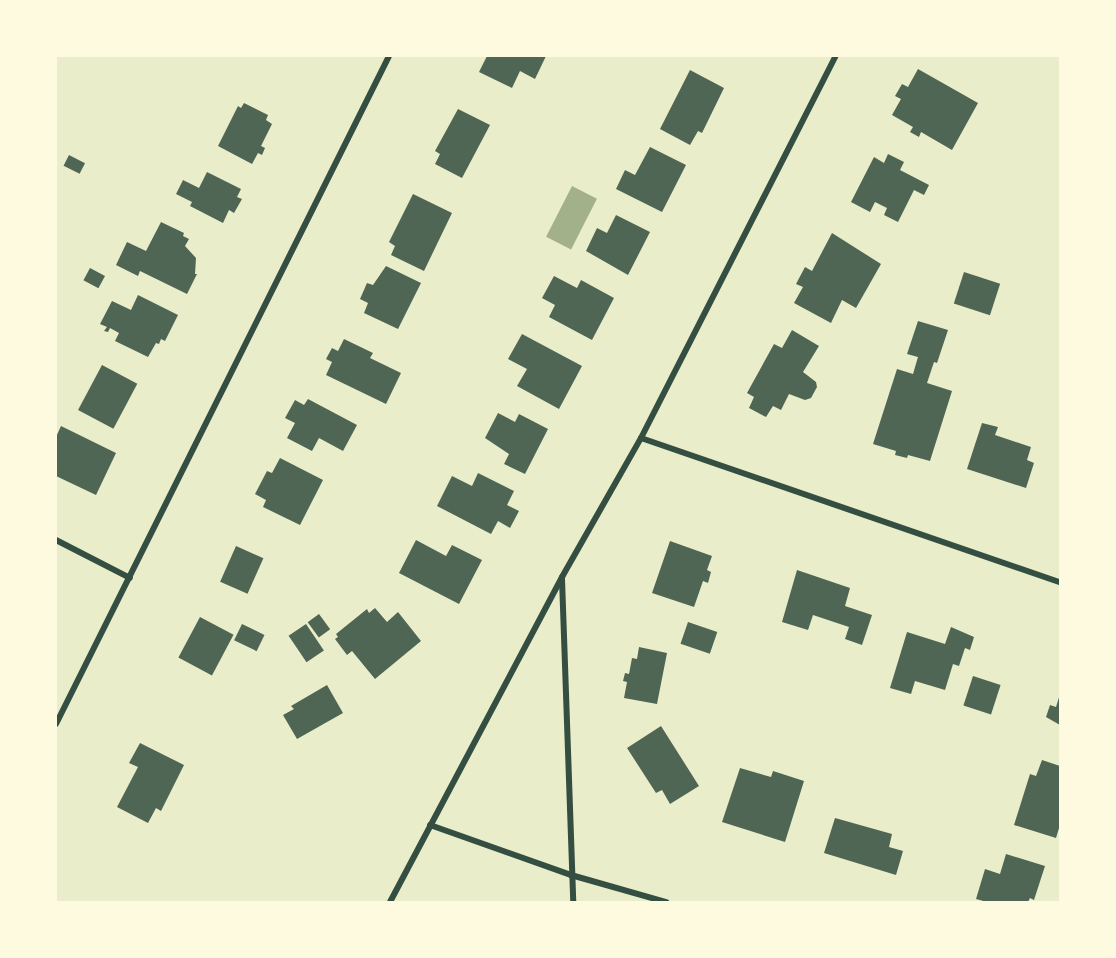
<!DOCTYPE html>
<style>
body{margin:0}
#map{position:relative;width:1116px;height:958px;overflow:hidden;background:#e9edc9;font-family:Inter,sans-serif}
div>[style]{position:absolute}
.water>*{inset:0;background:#a3b18a;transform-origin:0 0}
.building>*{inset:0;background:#4f6655;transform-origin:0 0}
.minor>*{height:6px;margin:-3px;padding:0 3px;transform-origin:3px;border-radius:3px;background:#344e41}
span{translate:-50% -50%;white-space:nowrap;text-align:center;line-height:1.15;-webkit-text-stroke:5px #fefae0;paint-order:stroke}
.frame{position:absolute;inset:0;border:57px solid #fefae0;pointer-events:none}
</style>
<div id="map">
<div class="water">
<i style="left:572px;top:186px;width:28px;height:57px;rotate:27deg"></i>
</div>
<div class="building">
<i style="clip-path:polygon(487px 56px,546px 56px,535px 79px,520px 71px,512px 88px,479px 72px)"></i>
<i style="clip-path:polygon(918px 69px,978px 103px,952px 150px,921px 132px,919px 137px,910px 132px,913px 127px,892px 115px,901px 99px,895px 96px,902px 84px,908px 87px)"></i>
<i style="clip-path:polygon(690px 70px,724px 88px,702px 133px,698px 131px,690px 145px,660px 129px)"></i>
<i style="clip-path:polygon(244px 103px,268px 115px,266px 120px,272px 124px,261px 146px,265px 148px,262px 155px,258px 153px,252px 164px,218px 146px,238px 106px,241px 108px)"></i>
<i style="clip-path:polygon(458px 109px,490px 125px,462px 178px,435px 164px,440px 154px,435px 151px)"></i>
<i style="clip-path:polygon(650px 147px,686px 165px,662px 212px,616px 189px,625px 170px,635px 175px)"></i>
<i style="clip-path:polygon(888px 154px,904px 162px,900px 170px,929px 185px,924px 195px,914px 190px,898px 222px,884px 215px,887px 208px,875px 202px,870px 212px,851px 202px,874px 157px,884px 163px)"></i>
<i style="left:69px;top:155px;width:18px;height:12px;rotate:27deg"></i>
<i style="clip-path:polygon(207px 172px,241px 189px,237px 197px,242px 199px,234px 213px,229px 210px,223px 223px,190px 206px,192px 202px,176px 194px,183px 180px,199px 188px)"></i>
<i style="clip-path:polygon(413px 194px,452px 213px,424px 271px,391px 255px,395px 246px,389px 242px)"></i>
<i style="clip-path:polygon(616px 215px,650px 232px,628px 275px,586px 251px,597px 228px,607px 233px)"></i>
<i style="clip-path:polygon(161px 222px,184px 233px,183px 236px,189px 239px,185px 246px,196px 258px,195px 274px,197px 274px,187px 294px,140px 271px,138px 276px,116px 265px,127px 242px,146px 251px)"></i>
<i style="clip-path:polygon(832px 233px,881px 264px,856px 308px,842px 300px,831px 323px,794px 303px,803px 287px,796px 284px,805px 267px,812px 271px)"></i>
<i style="clip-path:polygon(386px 266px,421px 283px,398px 329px,364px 313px,368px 303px,360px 299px,367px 283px,373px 285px)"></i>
<i style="left:90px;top:268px;width:17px;height:14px;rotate:28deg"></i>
<i style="left:964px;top:272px;width:38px;height:33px;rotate:18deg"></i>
<i style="clip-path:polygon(554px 276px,577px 288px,581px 280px,614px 298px,592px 340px,549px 317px,555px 305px,542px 298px)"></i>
<i style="clip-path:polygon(138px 295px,178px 315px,165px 341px,161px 339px,159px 344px,156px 343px,148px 357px,115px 341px,119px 333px,110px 328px,108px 332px,104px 331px,107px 327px,100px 324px,112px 301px,131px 310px)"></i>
<i style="clip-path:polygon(918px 321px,948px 330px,937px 363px,934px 362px,927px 383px,952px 391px,930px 461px,908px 455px,907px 458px,895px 455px,896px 451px,873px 444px,897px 369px,913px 374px,918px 357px,907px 354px)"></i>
<i style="clip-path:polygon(792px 330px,819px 346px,803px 372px,816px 382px,817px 387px,811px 398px,805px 400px,789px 394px,781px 410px,773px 406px,766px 417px,749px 408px,754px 397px,747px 393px,774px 344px,782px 348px)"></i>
<i style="clip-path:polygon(522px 334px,582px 366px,559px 409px,517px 386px,527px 369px,508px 359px)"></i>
<i style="clip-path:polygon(344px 339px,373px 353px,370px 358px,401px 373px,386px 404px,326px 375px,332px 362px,326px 359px,332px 348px,338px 351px)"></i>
<i style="left:102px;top:365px;width:40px;height:51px;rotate:28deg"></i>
<i style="clip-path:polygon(308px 399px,357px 425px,343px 451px,319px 438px,312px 451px,287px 438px,295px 423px,285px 418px,295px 400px,304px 405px)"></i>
<i style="clip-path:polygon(498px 413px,515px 422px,519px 414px,548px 429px,525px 474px,504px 464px,509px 454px,485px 438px)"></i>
<i style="clip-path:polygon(982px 423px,998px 427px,995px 435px,1031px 447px,1027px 460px,1034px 463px,1026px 488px,967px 469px)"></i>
<i style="clip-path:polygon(61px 426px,116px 453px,96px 495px,56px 476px,56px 437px)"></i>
<i style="clip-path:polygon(280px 458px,323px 480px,300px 525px,263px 507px,266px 500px,255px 494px,267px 471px,272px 473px)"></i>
<i style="clip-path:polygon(478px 473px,514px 491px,507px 505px,519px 511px,510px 528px,498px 521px,491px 534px,437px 506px,452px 476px,472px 486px)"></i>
<i style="clip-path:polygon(416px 540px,446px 556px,452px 545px,482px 560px,459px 604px,399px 573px)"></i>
<i style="clip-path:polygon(670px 541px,712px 556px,707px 570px,711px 572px,708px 583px,703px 581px,694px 607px,652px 593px)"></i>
<i style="left:236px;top:546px;width:30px;height:39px;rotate:24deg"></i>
<i style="clip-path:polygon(797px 570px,850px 588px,845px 606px,872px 615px,862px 645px,845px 639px,849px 627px,813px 615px,808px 630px,782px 622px)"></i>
<i style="clip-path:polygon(375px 608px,387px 622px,398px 612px,421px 641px,375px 679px,352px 651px,347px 655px,335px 639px,338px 637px,336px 634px,367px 609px,369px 613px)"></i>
<i style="left:319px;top:614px;width:19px;height:14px;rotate:54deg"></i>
<i style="left:200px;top:617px;width:38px;height:46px;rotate:28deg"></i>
<i style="left:688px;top:622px;width:31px;height:23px;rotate:19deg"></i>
<i style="left:242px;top:624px;width:25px;height:18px;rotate:26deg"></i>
<i style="left:306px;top:624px;width:32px;height:21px;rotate:56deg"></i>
<i style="clip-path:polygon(951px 627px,974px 637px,970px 650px,965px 648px,959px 666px,953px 664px,945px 690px,915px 681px,911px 694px,890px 688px,907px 632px,945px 644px)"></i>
<i style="clip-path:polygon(639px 647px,667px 653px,657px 704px,624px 698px,627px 682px,623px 681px,625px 673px,629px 674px,632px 658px,637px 659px)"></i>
<i style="left:973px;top:676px;width:29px;height:31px;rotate:18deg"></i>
<i style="clip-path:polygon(327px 685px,343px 713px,297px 739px,283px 715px,294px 709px,291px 706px)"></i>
<i style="clip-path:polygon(1060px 694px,1060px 725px,1046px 717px,1050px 705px,1056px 707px)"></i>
<i style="clip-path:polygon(661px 726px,699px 786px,670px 804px,662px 790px,656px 793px,627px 748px)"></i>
<i style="clip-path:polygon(140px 743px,184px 765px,161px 811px,156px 808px,148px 823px,117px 807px,138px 767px,129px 763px)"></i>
<i style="clip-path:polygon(1042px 760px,1060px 766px,1060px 825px,1056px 838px,1014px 825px,1030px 774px,1036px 776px)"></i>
<i style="clip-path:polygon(740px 768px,771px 777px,773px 771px,804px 781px,785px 842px,722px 822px)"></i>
<i style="clip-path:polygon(835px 818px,892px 834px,889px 847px,903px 851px,896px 875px,824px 853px)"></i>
<i style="clip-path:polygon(1006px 854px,1045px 866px,1034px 900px,1030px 898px,1028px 902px,987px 902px,976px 899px,985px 869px,1000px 874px)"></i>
</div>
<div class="minor">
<i style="left:641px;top:438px;width:443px;rotate:19deg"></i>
<i style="left:56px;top:540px;width:83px;rotate:27.2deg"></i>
<i style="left:562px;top:579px;width:323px;rotate:88deg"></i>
<i style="left:56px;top:724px;width:746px;rotate:-63.5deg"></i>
<i style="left:430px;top:825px;width:150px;rotate:19.5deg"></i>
<i style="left:571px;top:875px;width:99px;rotate:15.9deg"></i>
<i style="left:390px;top:902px;width:368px;rotate:-62.1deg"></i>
<i style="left:562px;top:577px;width:160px;rotate:-60.4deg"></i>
<i style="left:641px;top:438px;width:429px;rotate:-63deg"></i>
</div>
<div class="frame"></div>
</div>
